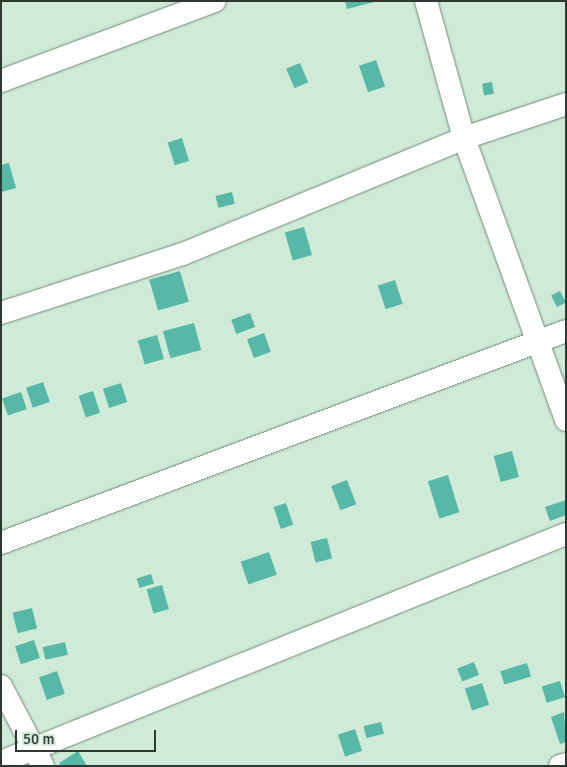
<!DOCTYPE html>
<style>
body{margin:0}
#map{position:relative;width:567px;height:767px;overflow:hidden;background:#cfead7;font-family:Signika,sans-serif}
div>[style]{position:absolute}
.building>*{inset:0;background:#58b8a8;transform-origin:0 0}
.roads{filter:drop-shadow(0 0 1px #728a79) drop-shadow(0 0 1px #728a79)}
.minor>*{height:22px;margin:-11px;padding:0 11px;transform-origin:11px;border-radius:11px;background:#fff}
span{translate:-50% -50%;white-space:nowrap;text-align:center;line-height:1.15;-webkit-text-stroke:4.5px #cfead7;paint-order:stroke}
.frame{position:absolute;inset:0;border:2px solid #2d3830;pointer-events:none}
.scale{position:absolute;left:15px;top:730px;width:141px;height:22px;box-sizing:border-box;border:2px solid #2d3830;border-top:0;padding-left:6px;font-size:15px;line-height:18px;white-space:nowrap;color:#2d3830;-webkit-text-stroke:4px #cfead7;paint-order:stroke}
</style>
<div id="map">
<div class="building">
<i style="clip-path:polygon(345px 1px,374px 1px,374px 2px,347px 9px)"></i>
<i style="left:376px;top:60px;width:28px;height:18px;rotate:71deg"></i>
<i style="left:300px;top:63px;width:21px;height:15px;rotate:67deg"></i>
<i style="left:492px;top:82px;width:12px;height:10px;rotate:81deg"></i>
<i style="left:182px;top:138px;width:24px;height:15px;rotate:73deg"></i>
<i style="clip-path:polygon(9px 163px,16px 188px,1px 192px,1px 165px)"></i>
<i style="left:232px;top:192px;width:12px;height:17px;rotate:76deg"></i>
<i style="left:304px;top:227px;width:29px;height:20px;rotate:74deg"></i>
<i style="left:180px;top:271px;width:32px;height:32px;rotate:74deg"></i>
<i style="left:395px;top:280px;width:25px;height:18px;rotate:72deg"></i>
<i style="left:560px;top:291px;width:13px;height:10px;rotate:63deg"></i>
<i style="left:250px;top:313px;width:15px;height:20px;rotate:70deg"></i>
<i style="left:194px;top:323px;width:28px;height:32px;rotate:75deg"></i>
<i style="left:264px;top:333px;width:20px;height:18px;rotate:70deg"></i>
<i style="left:157px;top:335px;width:25px;height:20px;rotate:74deg"></i>
<i style="left:43px;top:382px;width:21px;height:18px;rotate:71deg"></i>
<i style="left:121px;top:383px;width:20px;height:19px;rotate:72deg"></i>
<i style="left:93px;top:391px;width:23px;height:15px;rotate:72deg"></i>
<i style="left:21px;top:392px;width:18px;height:20px;rotate:71deg"></i>
<i style="left:512px;top:451px;width:27px;height:19px;rotate:75deg"></i>
<i style="left:448px;top:475px;width:39px;height:21px;rotate:73deg"></i>
<i style="left:347px;top:480px;width:26px;height:17px;rotate:69deg"></i>
<i style="clip-path:polygon(566px 500px,566px 515px,550px 521px,545px 507px)"></i>
<i style="left:286px;top:503px;width:23px;height:13px;rotate:72deg"></i>
<i style="left:327px;top:538px;width:21px;height:17px;rotate:76deg"></i>
<i style="left:269px;top:552px;width:24px;height:30px;rotate:71deg"></i>
<i style="left:151px;top:574px;width:10px;height:15px;rotate:73deg"></i>
<i style="left:162px;top:585px;width:25px;height:16px;rotate:74deg"></i>
<i style="left:32px;top:608px;width:21px;height:20px;rotate:76deg"></i>
<i style="left:34px;top:640px;width:19px;height:20px;rotate:72deg"></i>
<i style="left:65px;top:642px;width:13px;height:23px;rotate:77deg"></i>
<i style="left:474px;top:662px;width:14px;height:18px;rotate:69deg"></i>
<i style="left:527px;top:663px;width:14px;height:28px;rotate:73deg"></i>
<i style="left:57px;top:671px;width:24px;height:19px;rotate:71deg"></i>
<i style="left:560px;top:681px;width:17px;height:19px;rotate:73deg"></i>
<i style="left:482px;top:683px;width:23px;height:18px;rotate:72deg"></i>
<i style="clip-path:polygon(564px 712px,566px 742px,560px 744px,551px 717px)"></i>
<i style="left:381px;top:722px;width:12px;height:18px;rotate:76deg"></i>
<i style="left:355px;top:729px;width:23px;height:18px;rotate:72deg"></i>
<i style="clip-path:polygon(78px 751px,87px 766px,61px 766px,59px 763px)"></i>
</div>
<div class="roads">
<div class="minor">
<i style="left:426px;top:1px;width:142px;rotate:74.5deg"></i>
<i style="left:464px;top:138px;width:300px;rotate:70.1deg"></i>
<i style="left:1px;top:81px;width:228px;rotate:-20.5deg"></i>
<i style="left:1px;top:313px;width:191px;rotate:-18deg"></i>
<i style="left:183px;top:254px;width:304px;rotate:-22.4deg"></i>
<i style="left:464px;top:138px;width:108px;rotate:-18.4deg"></i>
<i style="left:1px;top:543px;width:603px;rotate:-20.57deg"></i>
<i style="left:1px;top:686px;width:90px;rotate:62.3deg"></i>
<i style="left:1px;top:762px;width:609px;rotate:-21.98deg"></i>
<i style="left:560px;top:766px;width:6px;rotate:-18deg"></i>
</div>
</div>
<div class="frame"></div>
<div class="scale">50 m</div>
</div>
